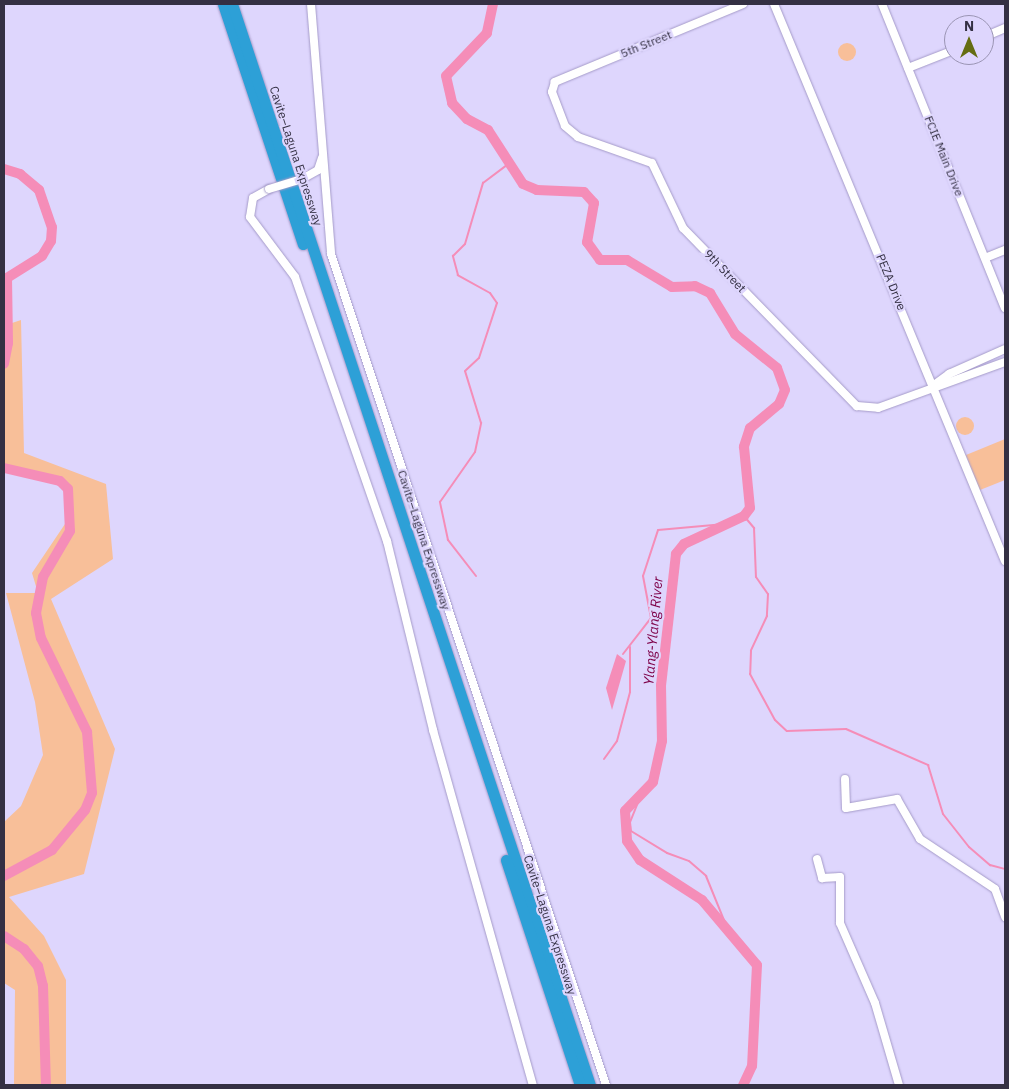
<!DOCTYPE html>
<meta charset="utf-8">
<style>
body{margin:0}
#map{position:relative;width:1009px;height:1089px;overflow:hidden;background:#ded6fd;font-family:"IBM Plex Sans",sans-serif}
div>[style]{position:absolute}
.green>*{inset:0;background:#f8bf99}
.round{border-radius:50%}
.water>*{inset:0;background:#f58db8}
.stream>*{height:2px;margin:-1px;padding:0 1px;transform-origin:1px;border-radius:1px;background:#f58db8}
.river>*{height:10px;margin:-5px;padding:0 5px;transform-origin:5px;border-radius:5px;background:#f58db8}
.roads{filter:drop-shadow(0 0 1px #a59bc9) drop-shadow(0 0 1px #a59bc9)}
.minor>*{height:8px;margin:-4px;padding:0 4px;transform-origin:4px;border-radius:4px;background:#fff}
.highway>*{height:11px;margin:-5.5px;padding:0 5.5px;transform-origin:5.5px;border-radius:5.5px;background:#2da0d7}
.bridges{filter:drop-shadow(0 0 1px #a59bc9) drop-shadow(0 0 1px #a59bc9)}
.minor-bridge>*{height:8px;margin:-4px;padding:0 4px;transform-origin:4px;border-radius:4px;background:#fff}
span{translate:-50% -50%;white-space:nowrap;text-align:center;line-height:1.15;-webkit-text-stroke:4.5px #ded6fd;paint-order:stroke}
.street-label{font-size:12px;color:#343043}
.water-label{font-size:14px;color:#7e0249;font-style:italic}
.frame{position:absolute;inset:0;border:5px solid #343043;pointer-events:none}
.north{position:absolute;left:944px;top:15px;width:50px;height:50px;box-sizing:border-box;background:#ded6fd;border:1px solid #9a94b3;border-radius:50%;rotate:0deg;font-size:14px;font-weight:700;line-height:20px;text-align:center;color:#343043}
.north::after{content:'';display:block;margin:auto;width:18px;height:22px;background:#656d12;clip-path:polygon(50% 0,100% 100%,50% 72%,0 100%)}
</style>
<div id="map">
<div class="green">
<i class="round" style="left:838px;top:43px;width:18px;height:18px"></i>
<i style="clip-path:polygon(21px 320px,24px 453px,106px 484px,113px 559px,51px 599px,115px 749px,84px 874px,9px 897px,44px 936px,66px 980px,66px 1085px,14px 1085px,15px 990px,4px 983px,4px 822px,21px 806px,43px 755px,35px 702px,6px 593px,38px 593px,32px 573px,67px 521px,71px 501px,60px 481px,4px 470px,4px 364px,9px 324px)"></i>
<i class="round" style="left:956px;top:417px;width:18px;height:18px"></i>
<i style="clip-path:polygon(1005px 439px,1005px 480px,980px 490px,966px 455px)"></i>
</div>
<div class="water">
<i style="clip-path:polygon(617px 654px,626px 661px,612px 710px,606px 688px)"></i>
</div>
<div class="stream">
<i style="left:744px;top:516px;width:16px;rotate:50deg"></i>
<i style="left:754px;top:528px;width:49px;rotate:87.7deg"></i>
<i style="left:756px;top:577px;width:21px;rotate:55deg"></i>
<i style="left:768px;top:594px;width:22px;rotate:93deg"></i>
<i style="left:767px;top:616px;width:38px;rotate:115deg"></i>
<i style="left:751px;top:651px;width:23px;rotate:92deg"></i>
<i style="left:750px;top:674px;width:52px;rotate:61.5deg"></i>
<i style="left:775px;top:720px;width:16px;rotate:43deg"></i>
<i style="left:787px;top:731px;width:59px;rotate:-1.9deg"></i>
<i style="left:846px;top:729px;width:90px;rotate:23.7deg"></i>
<i style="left:928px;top:765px;width:51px;rotate:73deg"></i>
<i style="left:943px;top:814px;width:42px;rotate:51.8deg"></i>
<i style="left:969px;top:847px;width:28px;rotate:41deg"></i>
<i style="left:990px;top:865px;width:16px;rotate:15deg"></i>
<i style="left:476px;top:576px;width:46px;rotate:-127.9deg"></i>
<i style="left:448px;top:540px;width:39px;rotate:-102deg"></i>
<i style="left:440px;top:502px;width:61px;rotate:-55deg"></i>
<i style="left:475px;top:452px;width:30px;rotate:-78deg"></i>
<i style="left:481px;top:423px;width:54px;rotate:-107.1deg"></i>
<i style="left:465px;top:371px;width:19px;rotate:-43deg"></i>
<i style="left:479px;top:358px;width:58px;rotate:-71.9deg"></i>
<i style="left:497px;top:303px;width:12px;rotate:-125deg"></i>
<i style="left:490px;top:293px;width:37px;rotate:-151deg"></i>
<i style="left:458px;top:275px;width:20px;rotate:-105deg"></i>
<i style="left:453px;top:256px;width:17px;rotate:-45deg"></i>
<i style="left:465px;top:244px;width:64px;rotate:-73.6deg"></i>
<i style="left:483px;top:183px;width:31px;rotate:-37deg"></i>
<i style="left:623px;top:654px;width:46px;rotate:-52.1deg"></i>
<i style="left:651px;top:618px;width:43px;rotate:-100.8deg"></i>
<i style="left:643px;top:576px;width:48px;rotate:-71.9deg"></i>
<i style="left:658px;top:530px;width:67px;rotate:-5.1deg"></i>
<i style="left:604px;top:759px;width:22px;rotate:-54deg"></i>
<i style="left:617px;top:741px;width:51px;rotate:-75.1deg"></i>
<i style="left:630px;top:692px;width:45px;rotate:-90deg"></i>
<i style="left:641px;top:795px;width:29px;rotate:112deg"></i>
<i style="left:630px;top:822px;width:9px;rotate:84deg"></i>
<i style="left:631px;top:831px;width:42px;rotate:31.4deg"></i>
<i style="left:667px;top:853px;width:23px;rotate:20deg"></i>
<i style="left:689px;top:861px;width:23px;rotate:41deg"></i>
<i style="left:706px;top:876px;width:53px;rotate:67.8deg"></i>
</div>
<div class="river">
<i style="left:493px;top:4px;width:30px;rotate:102deg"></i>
<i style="left:487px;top:33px;width:59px;rotate:133.6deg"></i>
<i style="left:446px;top:76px;width:28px;rotate:77deg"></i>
<i style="left:452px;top:103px;width:22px;rotate:47deg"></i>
<i style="left:467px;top:119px;width:24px;rotate:28deg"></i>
<i style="left:488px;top:130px;width:64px;rotate:57.1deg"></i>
<i style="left:523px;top:184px;width:15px;rotate:23deg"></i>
<i style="left:537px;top:190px;width:47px;rotate:2.4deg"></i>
<i style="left:584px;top:192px;width:15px;rotate:48deg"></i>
<i style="left:594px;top:203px;width:40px;rotate:100deg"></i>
<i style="left:587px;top:242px;width:22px;rotate:54deg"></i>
<i style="left:600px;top:260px;width:27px"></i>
<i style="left:627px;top:260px;width:52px;rotate:31deg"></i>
<i style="left:672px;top:287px;width:23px;rotate:-2deg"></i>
<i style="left:695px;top:286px;width:17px;rotate:25deg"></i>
<i style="left:710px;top:293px;width:48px;rotate:58.6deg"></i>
<i style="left:735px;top:334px;width:54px;rotate:39deg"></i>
<i style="left:777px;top:368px;width:23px;rotate:70deg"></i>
<i style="left:785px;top:390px;width:15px;rotate:113deg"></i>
<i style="left:779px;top:404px;width:38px;rotate:140deg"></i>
<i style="left:750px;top:428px;width:20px;rotate:108deg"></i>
<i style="left:744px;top:447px;width:61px;rotate:84.4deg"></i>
<i style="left:750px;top:508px;width:10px;rotate:127deg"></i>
<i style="left:744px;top:516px;width:66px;rotate:155deg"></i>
<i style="left:684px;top:544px;width:13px;rotate:129deg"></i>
<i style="left:676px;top:554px;width:132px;rotate:96.5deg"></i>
<i style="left:661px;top:685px;width:56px;rotate:89deg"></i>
<i style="left:662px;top:741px;width:42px;rotate:102.4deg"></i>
<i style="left:653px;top:782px;width:40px;rotate:134deg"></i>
<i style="left:625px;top:811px;width:30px;rotate:86deg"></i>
<i style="left:627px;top:841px;width:23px;rotate:56deg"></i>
<i style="left:640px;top:860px;width:74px;rotate:32.8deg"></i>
<i style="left:702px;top:900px;width:85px;rotate:49.8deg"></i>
<i style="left:757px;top:965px;width:101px;rotate:92.8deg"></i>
<i style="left:752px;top:1066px;width:21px;rotate:115deg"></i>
<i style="left:4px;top:169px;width:17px;rotate:17deg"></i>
<i style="left:20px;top:174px;width:25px;rotate:40deg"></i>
<i style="left:39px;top:190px;width:39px;rotate:71deg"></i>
<i style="left:52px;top:227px;width:14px;rotate:94deg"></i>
<i style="left:51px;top:241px;width:17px;rotate:121deg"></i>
<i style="left:42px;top:256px;width:41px;rotate:147.8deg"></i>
<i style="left:7px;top:278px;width:65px;rotate:89.1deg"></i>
<i style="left:8px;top:343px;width:21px;rotate:101deg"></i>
<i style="left:4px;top:468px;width:57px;rotate:13.1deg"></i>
<i style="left:60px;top:481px;width:11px;rotate:45deg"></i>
<i style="left:68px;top:489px;width:42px;rotate:87.3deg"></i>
<i style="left:70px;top:531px;width:53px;rotate:120.4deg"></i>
<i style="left:43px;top:577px;width:37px;rotate:101deg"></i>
<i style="left:36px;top:613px;width:25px;rotate:79deg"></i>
<i style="left:41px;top:638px;width:105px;rotate:63.9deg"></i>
<i style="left:87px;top:732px;width:61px;rotate:85.3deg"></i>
<i style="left:92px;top:793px;width:18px;rotate:112deg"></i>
<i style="left:85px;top:810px;width:52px;rotate:129.5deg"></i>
<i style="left:52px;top:850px;width:55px;rotate:151.6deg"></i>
<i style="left:4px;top:936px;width:24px;rotate:33deg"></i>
<i style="left:24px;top:949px;width:22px;rotate:51deg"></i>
<i style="left:38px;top:966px;width:21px;rotate:76deg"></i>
<i style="left:43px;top:986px;width:99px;rotate:88.3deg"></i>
</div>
<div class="roads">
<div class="minor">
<i style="left:311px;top:4px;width:251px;rotate:85.4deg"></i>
<i style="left:331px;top:254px;width:875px;rotate:71.69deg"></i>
<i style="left:743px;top:4px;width:204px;rotate:157.5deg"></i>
<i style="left:555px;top:82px;width:10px;rotate:107deg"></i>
<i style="left:552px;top:92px;width:36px;rotate:69deg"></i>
<i style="left:565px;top:126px;width:17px;rotate:40deg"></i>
<i style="left:578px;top:137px;width:78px;rotate:19.4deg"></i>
<i style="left:652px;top:163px;width:72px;rotate:64.5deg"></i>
<i style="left:683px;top:228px;width:249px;rotate:45.7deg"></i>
<i style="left:857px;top:406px;width:21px;rotate:5deg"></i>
<i style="left:878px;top:408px;width:135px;rotate:-19.9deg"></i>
<i style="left:774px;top:4px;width:603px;rotate:67.48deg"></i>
<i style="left:882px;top:4px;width:328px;rotate:68deg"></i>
<i style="left:984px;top:37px;width:23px;rotate:-23deg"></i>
<i style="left:908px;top:68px;width:49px;rotate:-21.4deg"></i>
<i style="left:302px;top:179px;width:18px;rotate:-29deg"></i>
<i style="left:318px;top:170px;width:13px;rotate:-72deg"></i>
<i style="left:269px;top:189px;width:18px;rotate:151deg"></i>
<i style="left:253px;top:198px;width:19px;rotate:99deg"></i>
<i style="left:250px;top:217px;width:75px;rotate:53.1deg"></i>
<i style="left:295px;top:277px;width:280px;rotate:70.8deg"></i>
<i style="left:387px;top:541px;width:195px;rotate:76.3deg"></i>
<i style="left:433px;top:730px;width:369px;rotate:74.3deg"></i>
<i style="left:985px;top:258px;width:22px;rotate:-22deg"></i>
<i style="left:934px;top:385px;width:19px;rotate:-36deg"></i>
<i style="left:949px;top:374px;width:61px;rotate:-24.1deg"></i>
<i style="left:845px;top:779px;width:29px;rotate:88deg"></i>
<i style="left:846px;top:808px;width:52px;rotate:-10deg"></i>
<i style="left:897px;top:799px;width:46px;rotate:60.1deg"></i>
<i style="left:920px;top:839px;width:90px;rotate:33.7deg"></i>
<i style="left:995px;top:889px;width:30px;rotate:70deg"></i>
<i style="left:817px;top:859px;width:20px;rotate:75deg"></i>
<i style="left:822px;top:878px;width:18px;rotate:-3deg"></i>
<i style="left:840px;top:877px;width:46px;rotate:90deg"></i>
<i style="left:840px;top:923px;width:87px;rotate:66.4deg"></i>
<i style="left:875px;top:1003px;width:85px;rotate:73.7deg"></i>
</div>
<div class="highway">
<i style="left:223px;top:4px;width:253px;rotate:71.6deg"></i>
<i style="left:232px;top:4px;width:1139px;rotate:71.68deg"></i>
<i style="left:506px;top:860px;width:237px;rotate:71.8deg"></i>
</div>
</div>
<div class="bridges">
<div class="minor-bridge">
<i style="left:269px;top:189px;width:34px;rotate:-17deg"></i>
</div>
</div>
<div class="street-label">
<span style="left:646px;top:44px;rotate:-22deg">5th Street</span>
<span style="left:296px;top:156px;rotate:72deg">Cavite–Laguna Expressway</span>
<span style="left:944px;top:156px;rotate:68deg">FCIE Main Drive</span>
<span style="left:725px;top:271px;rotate:46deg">9th Street</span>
<span style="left:891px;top:282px;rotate:68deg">PEZA Drive</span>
<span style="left:424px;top:540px;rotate:72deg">Cavite–Laguna Expressway</span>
<span style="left:550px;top:925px;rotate:72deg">Cavite–Laguna Expressway</span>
</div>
<div class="water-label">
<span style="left:653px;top:631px;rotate:-85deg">Ylang-Ylang River</span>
</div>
<div class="frame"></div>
<div class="north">N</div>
</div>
